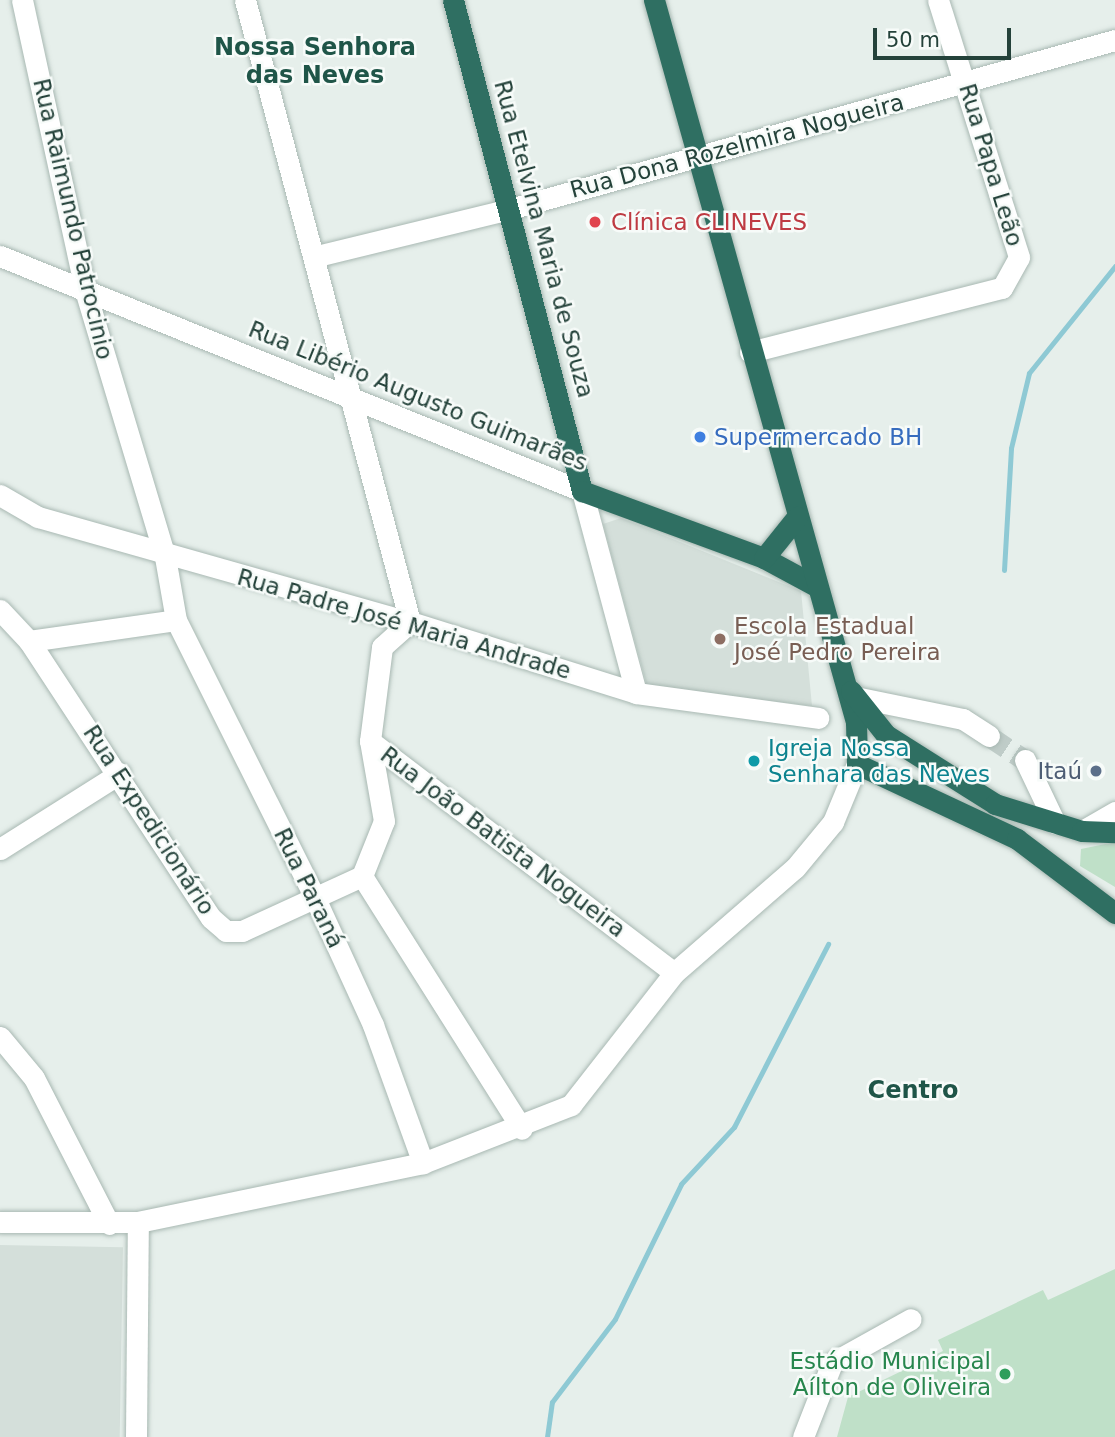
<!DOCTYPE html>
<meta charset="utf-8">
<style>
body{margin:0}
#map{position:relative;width:1115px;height:1437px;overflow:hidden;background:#e6efeb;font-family:"DejaVu Sans",sans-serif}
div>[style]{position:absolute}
.built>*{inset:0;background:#d4dfda;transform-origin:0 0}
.green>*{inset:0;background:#bfe0c8}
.stream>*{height:5px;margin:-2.5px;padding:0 2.5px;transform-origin:2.5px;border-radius:2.5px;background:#8ec9d4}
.minor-tunnel>*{height:21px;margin-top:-10.5px;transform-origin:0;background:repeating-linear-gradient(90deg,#bfccc8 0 21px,transparent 0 31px)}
.roads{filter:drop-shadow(0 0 2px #a8b8b2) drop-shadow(0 0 2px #a8b8b2)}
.minor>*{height:21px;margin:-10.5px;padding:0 10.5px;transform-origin:10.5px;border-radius:10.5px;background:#fff}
.highway>*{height:21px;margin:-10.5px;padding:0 10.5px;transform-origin:10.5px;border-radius:10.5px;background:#2f6f62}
.dots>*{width:19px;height:19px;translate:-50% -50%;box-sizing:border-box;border:4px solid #f7fbf9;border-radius:50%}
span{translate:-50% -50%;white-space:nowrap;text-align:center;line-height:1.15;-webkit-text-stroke:5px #f7fbf9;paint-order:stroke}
.street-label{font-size:23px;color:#24423a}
.health-label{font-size:23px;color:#be3a42}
.left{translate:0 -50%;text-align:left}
.shop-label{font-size:23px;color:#366cbe}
.education-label{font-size:23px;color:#785e54}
.culture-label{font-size:23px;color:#0d838f}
.service-label{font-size:23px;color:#4e5e75}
.right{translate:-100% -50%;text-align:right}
.leisure-label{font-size:23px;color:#27864d}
.neighbourhood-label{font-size:24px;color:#1f5548;font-weight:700}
.scale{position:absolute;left:873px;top:28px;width:138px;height:32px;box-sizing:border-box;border:4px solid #24423a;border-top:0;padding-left:9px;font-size:21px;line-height:24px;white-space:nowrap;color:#24423a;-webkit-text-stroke:5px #f7fbf9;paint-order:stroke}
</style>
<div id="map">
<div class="built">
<i style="clip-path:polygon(621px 518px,801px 591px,812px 706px,647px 686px,603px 524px)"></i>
<i style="left:0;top:1245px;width:123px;height:192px;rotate:1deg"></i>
</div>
<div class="green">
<i style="clip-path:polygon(1115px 842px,1115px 887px,1080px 866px,1081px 849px)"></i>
<i style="clip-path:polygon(1115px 1269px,1115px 1437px,837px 1437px,848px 1397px,943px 1351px,938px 1340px,1043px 1290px,1048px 1300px)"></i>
</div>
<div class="stream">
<i style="left:1004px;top:570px;width:122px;rotate:-86.7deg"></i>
<i style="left:1011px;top:448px;width:77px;rotate:-76.5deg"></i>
<i style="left:1029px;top:373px;width:137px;rotate:-51.2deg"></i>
<i style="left:547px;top:1437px;width:35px;rotate:-82deg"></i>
<i style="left:552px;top:1402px;width:104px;rotate:-52.8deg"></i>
<i style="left:615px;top:1319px;width:150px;rotate:-63.9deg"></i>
<i style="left:681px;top:1184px;width:78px;rotate:-47.1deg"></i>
<i style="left:734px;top:1127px;width:206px;rotate:-62.8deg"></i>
</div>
<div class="minor-tunnel">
<i style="left:989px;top:736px;width:43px;rotate:33.7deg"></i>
</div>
<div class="roads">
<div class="minor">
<i style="left:22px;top:0;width:297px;rotate:77.7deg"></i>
<i style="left:85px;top:290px;width:279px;rotate:73.3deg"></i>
<i style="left:165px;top:557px;width:64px;rotate:80.1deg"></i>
<i style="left:176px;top:620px;width:309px;rotate:63.4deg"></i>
<i style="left:314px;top:896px;width:142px;rotate:65.4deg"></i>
<i style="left:373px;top:1025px;width:147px;rotate:70.1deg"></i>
<i style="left:245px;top:0;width:644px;rotate:75.14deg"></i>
<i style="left:0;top:256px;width:628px;rotate:21.99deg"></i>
<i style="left:582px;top:491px;width:209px;rotate:75deg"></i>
<i style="left:317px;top:256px;width:199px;rotate:-13.7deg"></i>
<i style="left:510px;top:209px;width:628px;rotate:-15.61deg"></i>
<i style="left:750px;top:352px;width:260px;rotate:-14.3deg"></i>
<i style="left:1002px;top:288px;width:35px;rotate:-61deg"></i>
<i style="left:1019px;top:257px;width:269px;rotate:-107.5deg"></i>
<i style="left:0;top:495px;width:44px;rotate:30.1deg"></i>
<i style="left:38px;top:517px;width:387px;rotate:15.8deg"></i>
<i style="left:410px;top:622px;width:237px;rotate:17.4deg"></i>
<i style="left:636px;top:693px;width:184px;rotate:7.8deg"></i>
<i style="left:0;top:610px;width:42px;rotate:46.9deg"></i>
<i style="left:29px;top:641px;width:331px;rotate:56.7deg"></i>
<i style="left:211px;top:918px;width:20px;rotate:41deg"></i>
<i style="left:226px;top:931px;width:16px"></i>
<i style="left:242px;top:931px;width:132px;rotate:-24.6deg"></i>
<i style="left:362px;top:876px;width:59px;rotate:-68.2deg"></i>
<i style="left:384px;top:821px;width:81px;rotate:-99.9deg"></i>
<i style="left:370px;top:741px;width:95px;rotate:-82.7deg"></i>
<i style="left:382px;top:647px;width:38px;rotate:-42deg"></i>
<i style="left:29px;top:641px;width:148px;rotate:-8.1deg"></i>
<i style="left:855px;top:697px;width:110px;rotate:11.5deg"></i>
<i style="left:963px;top:719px;width:31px;rotate:33deg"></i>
<i style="left:370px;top:741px;width:382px;rotate:37.3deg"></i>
<i style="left:1025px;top:760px;width:70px;rotate:64.5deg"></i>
<i style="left:1082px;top:831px;width:38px;rotate:-30deg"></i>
<i style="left:0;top:849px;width:142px;rotate:-32.3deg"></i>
<i style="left:362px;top:876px;width:299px;rotate:57.7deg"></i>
<i style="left:0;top:1037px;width:53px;rotate:50.3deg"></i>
<i style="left:34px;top:1078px;width:164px;rotate:62.8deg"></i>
<i style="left:0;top:1222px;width:138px"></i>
<i style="left:138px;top:1222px;width:291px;rotate:-11.7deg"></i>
<i style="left:423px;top:1163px;width:159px;rotate:-21.4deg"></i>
<i style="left:571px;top:1105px;width:167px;rotate:-52deg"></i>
<i style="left:674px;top:973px;width:160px;rotate:-41deg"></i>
<i style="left:795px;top:868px;width:60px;rotate:-50.4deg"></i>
<i style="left:833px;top:822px;width:63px;rotate:-67.5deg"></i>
<i style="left:136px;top:1437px;width:215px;rotate:-89.5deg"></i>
<i style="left:803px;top:1437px;width:79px;rotate:-68.6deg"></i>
<i style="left:832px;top:1363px;width:90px;rotate:-29.1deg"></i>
</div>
<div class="highway">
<i style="left:453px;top:0;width:508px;rotate:75.28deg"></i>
<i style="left:582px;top:491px;width:194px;rotate:20.2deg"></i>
<i style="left:764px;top:558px;width:59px;rotate:28.3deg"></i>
<i style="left:654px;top:0;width:750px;rotate:74.37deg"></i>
<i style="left:856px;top:722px;width:42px;rotate:88.6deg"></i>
<i style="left:764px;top:558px;width:53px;rotate:-51.2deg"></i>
<i style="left:851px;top:691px;width:56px;rotate:51.5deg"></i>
<i style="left:886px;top:735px;width:129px;rotate:32.3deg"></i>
<i style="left:995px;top:804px;width:91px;rotate:17.2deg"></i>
<i style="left:1082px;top:831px;width:33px;rotate:2deg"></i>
<i style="left:857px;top:764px;width:177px;rotate:25.1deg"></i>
<i style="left:1017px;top:839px;width:123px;rotate:37.1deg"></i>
</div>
</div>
<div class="dots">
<i style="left:595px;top:222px;background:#e0444e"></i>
<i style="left:700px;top:437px;background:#3f7fe0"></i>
<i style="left:720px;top:639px;background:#8d6e63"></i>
<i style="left:754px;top:761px;background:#0f9aa8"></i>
<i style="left:1096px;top:771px;background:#5c6f8a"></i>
<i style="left:1005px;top:1374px;background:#2e9e5b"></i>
</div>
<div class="street-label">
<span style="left:737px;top:146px;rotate:-15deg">Rua Dona Rozelmira Nogueira</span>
<span style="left:991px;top:165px;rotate:73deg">Rua Papa Leão</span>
<span style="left:73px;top:219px;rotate:77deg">Rua Raimundo Patrocinio</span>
<span style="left:544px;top:239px;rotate:75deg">Rua Etelvina Maria de Souza</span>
<span style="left:418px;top:396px;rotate:22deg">Rua Libério Augusto Guimarães</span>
<span style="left:404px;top:624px;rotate:16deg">Rua Padre José Maria Andrade</span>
<span style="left:149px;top:820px;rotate:57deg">Rua Expedicionário</span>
<span style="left:503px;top:842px;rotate:37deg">Rua João Batista Nogueira</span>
<span style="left:309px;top:888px;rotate:64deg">Rua Paraná</span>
</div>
<div class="health-label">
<span class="left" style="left:611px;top:222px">Clínica CLINEVES</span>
</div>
<div class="shop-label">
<span class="left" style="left:714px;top:437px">Supermercado BH</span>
</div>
<div class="education-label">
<span class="left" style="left:734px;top:639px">Escola Estadual<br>José Pedro Pereira</span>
</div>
<div class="culture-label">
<span class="left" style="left:768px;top:761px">Igreja Nossa<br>Senhara das Neves</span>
</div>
<div class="service-label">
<span class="right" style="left:1082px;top:771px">Itaú</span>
</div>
<div class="leisure-label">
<span class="right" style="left:991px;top:1374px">Estádio Municipal<br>Aílton de Oliveira</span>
</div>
<div class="neighbourhood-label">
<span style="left:315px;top:62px">Nossa Senhora<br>das Neves</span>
<span style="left:913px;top:1091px">Centro</span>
</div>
<div class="scale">50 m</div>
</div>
